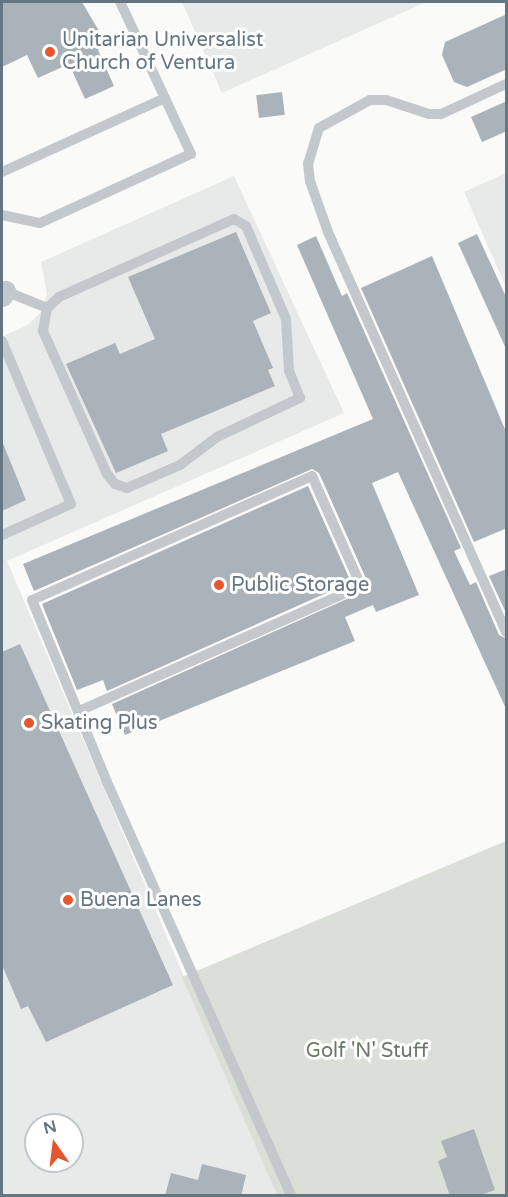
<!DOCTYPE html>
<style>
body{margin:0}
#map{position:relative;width:508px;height:1197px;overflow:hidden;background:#fafaf8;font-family:"Varela Round",sans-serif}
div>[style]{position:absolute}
.built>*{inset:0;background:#e8e9e9}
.green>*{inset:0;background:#dadfd7}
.building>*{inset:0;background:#aab3b9;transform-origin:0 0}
.lane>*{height:10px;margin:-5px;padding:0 5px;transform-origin:5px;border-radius:5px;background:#c3c8cc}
.street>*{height:21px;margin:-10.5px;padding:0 10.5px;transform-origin:10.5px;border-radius:10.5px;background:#c3c8cc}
.dots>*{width:16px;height:16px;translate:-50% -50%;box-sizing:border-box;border:3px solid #fff;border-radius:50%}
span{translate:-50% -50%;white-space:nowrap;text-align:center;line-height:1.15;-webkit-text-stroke:6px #fff;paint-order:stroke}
.poi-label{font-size:20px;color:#657683}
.left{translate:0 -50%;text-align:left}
.park-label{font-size:20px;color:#687a64}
.frame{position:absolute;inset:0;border:3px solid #657683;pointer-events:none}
.north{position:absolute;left:24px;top:1113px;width:60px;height:60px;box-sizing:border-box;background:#fff;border:2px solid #c1c8cd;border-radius:50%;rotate:346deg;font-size:16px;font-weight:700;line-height:24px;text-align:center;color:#657683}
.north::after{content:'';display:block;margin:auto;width:21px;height:27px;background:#e4572e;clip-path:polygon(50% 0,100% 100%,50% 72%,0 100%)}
</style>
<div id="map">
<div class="built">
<i style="clip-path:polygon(182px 2px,426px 2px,222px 93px)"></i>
<i style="clip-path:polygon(506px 173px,506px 287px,464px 192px)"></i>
<i style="clip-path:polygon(evenodd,234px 176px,344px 413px,7px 561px,277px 1195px,2px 1195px,2px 337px,29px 324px,40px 313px,47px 294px,41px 262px,234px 176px,36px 1125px,72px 1125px,72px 1161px,36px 1161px,36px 1125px)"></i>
</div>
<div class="green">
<i style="clip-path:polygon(506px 841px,506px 1195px,277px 1195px,182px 977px)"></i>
</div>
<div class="building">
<i style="clip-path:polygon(2px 2px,82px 2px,102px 36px,103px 47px,98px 50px,114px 86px,85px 99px,69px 64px,38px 78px,27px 55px,2px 67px)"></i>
<i style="clip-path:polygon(507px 14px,507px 69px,467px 87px,454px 82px,442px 55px,445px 42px)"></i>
<i style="left:282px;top:92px;width:23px;height:26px;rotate:83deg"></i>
<i style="clip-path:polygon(507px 101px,507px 131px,482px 142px,471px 117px)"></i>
<i style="clip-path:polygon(236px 232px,271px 313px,253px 321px,273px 368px,268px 370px,275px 386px,161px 434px,168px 451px,116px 473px,66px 364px,115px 343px,120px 354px,155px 339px,128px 277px)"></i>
<i style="clip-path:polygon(477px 234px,507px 299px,507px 351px,458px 243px)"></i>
<i style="clip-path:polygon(316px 236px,342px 296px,347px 293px,461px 548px,454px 551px,470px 585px,476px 582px,499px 635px,507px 639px,507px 711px,398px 472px,372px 483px,419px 595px,376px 612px,373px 605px,345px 617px,355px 641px,125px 735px,112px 704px,367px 590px,368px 583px,319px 473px,312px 469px,34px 591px,23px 564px,373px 419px,297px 245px)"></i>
<i style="clip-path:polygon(432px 256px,507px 434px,507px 528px,474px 542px,361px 288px)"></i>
<i style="clip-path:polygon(2px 441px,26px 500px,2px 511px)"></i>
<i style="clip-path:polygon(308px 486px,351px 582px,107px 691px,103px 680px,77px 690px,42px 604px)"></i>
<i style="clip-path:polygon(507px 569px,507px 615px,489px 576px)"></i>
<i style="clip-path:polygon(20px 644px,173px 985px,46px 1042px,28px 1006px,21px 1009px,2px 965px,2px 652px)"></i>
<i style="clip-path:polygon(474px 1129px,495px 1190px,478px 1196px,450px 1196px,438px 1161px,447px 1157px,441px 1141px)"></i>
<i style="clip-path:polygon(202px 1164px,246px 1175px,241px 1196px,165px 1196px,171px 1173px,198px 1180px)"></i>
</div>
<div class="lane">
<i style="left:506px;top:84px;width:72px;rotate:155.2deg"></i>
<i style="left:441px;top:114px;width:12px;rotate:180deg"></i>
<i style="left:429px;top:114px;width:45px;rotate:-162deg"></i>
<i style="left:386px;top:100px;width:16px;rotate:180deg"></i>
<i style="left:370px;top:100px;width:58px;rotate:151.2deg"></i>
<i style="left:319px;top:128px;width:37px;rotate:107deg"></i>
<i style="left:308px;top:163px;width:18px;rotate:84deg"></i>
<i style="left:310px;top:181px;width:54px;rotate:70.6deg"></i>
<i style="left:328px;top:232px;width:438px;rotate:66deg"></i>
<i style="left:2px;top:172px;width:179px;rotate:-24.4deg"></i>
<i style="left:2px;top:215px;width:39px;rotate:12deg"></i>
<i style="left:40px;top:223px;width:166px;rotate:-24.6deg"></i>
<i style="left:191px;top:154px;width:168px;rotate:-115deg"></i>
<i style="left:5px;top:291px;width:45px;rotate:22deg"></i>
<i style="left:47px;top:308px;width:23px;rotate:100deg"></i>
<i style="left:43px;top:331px;width:157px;rotate:65.9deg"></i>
<i style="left:107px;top:474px;width:13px;rotate:51deg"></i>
<i style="left:115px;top:484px;width:13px;rotate:18deg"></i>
<i style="left:127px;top:488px;width:58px;rotate:-23.5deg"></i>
<i style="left:180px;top:465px;width:46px;rotate:-37.1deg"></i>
<i style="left:217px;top:437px;width:92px;rotate:-25.2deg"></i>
<i style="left:300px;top:398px;width:29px;rotate:-112deg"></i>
<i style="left:289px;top:371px;width:52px;rotate:-93.3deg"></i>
<i style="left:286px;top:319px;width:101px;rotate:-113.3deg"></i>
<i style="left:246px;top:226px;width:14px;rotate:-150deg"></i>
<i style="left:234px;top:219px;width:192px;rotate:156deg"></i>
<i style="left:59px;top:297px;width:16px;rotate:137deg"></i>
<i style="left:2px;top:341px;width:177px;rotate:67.1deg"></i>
<i style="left:71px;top:504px;width:76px;rotate:155.8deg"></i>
<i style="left:79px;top:711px;width:308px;rotate:-23.9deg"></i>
<i style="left:361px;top:586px;width:120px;rotate:-114deg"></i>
<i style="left:312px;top:476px;width:306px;rotate:156.1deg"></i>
<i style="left:32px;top:600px;width:197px;rotate:67.6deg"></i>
<i style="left:107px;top:782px;width:453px;rotate:66deg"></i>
</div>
<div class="street">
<i style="left:2px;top:296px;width:6px;rotate:-59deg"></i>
</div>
<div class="dots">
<i style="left:50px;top:52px;background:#e4572e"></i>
<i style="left:219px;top:585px;background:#e4572e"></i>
<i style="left:29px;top:723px;background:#e4572e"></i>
<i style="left:68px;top:900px;background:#e4572e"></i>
</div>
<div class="poi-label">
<span class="left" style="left:62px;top:52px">Unitarian Universalist<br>Church of Ventura</span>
<span class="left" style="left:231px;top:585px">Public Storage</span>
<span class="left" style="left:41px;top:723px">Skating Plus</span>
<span class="left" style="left:80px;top:900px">Buena Lanes</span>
</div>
<div class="park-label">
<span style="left:367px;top:1051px">Golf 'N' Stuff</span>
</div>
<div class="frame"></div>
<div class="north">N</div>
</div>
